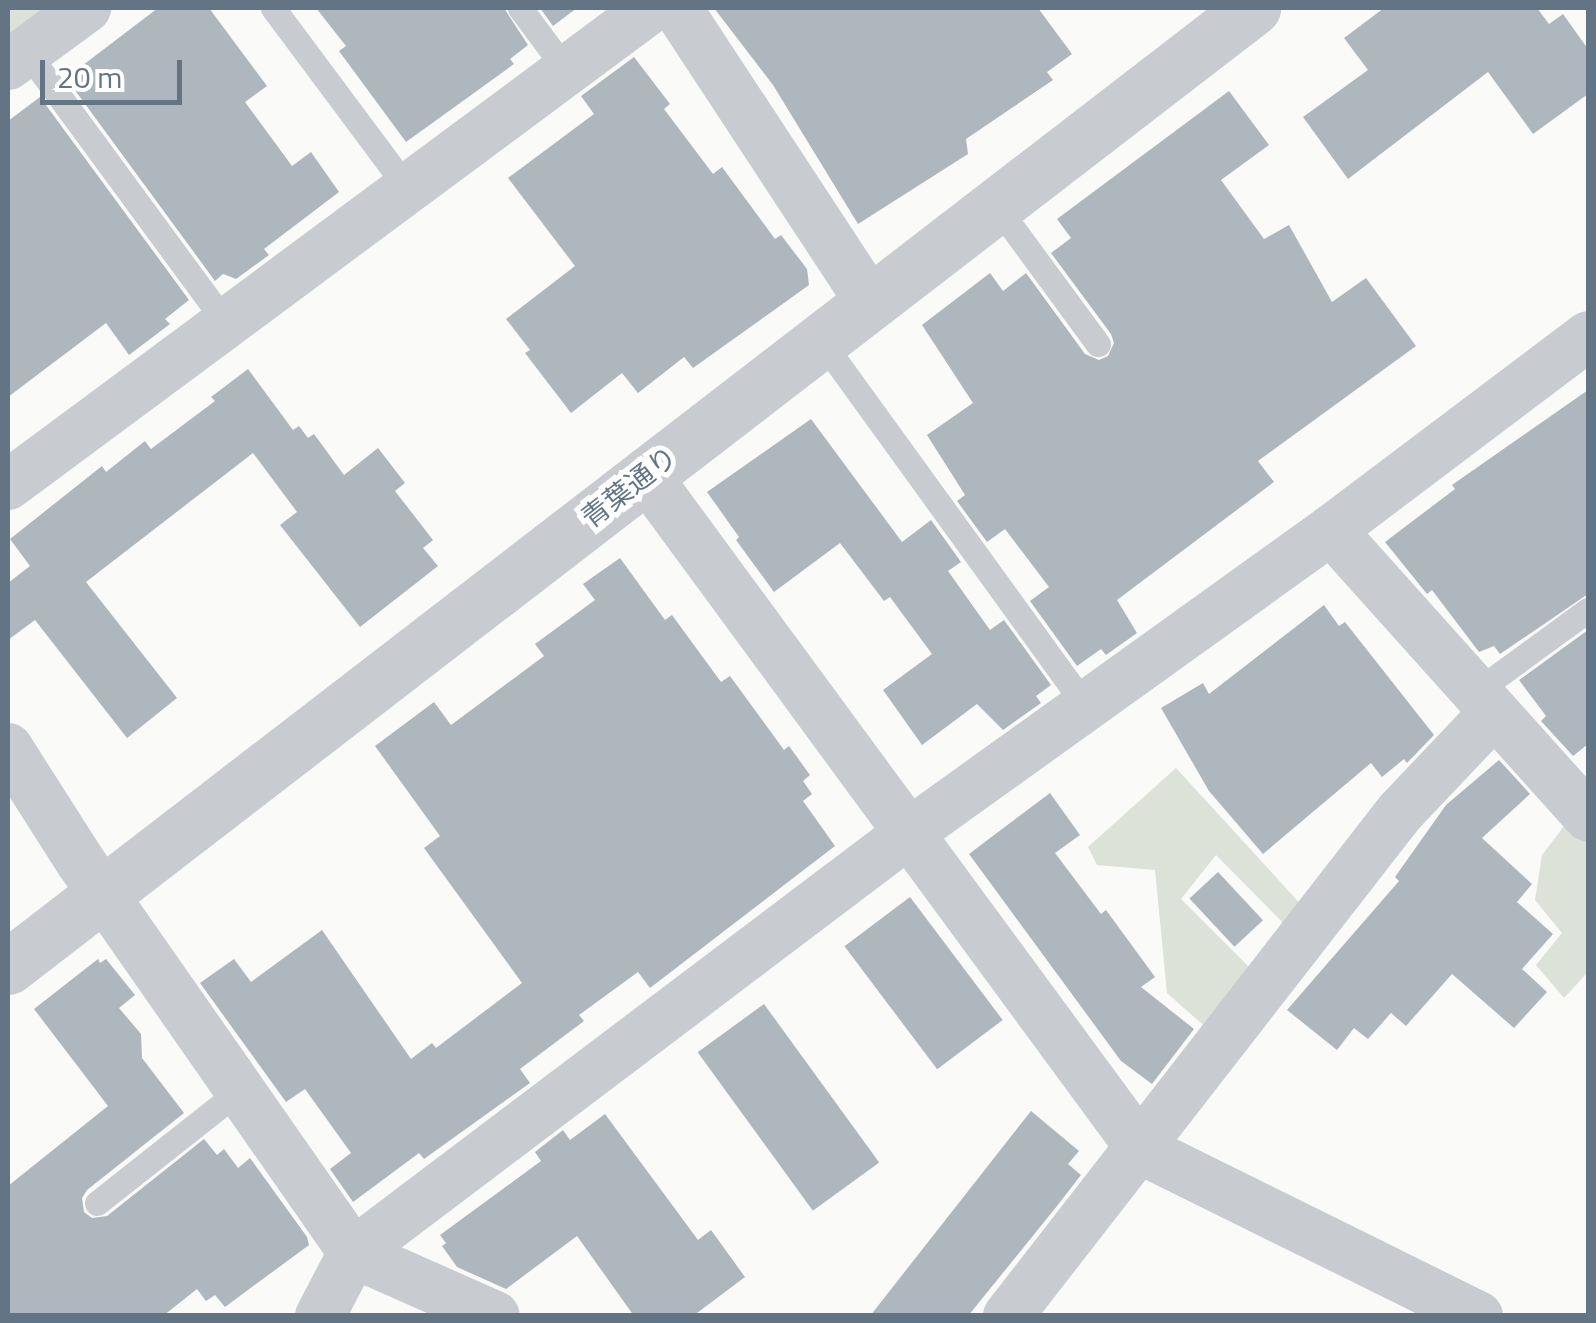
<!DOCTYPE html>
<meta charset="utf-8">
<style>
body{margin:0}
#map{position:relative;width:1596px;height:1323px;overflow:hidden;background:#fafaf8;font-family:"Titillium Web","Noto Sans JP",sans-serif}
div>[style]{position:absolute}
.green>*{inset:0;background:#dce2d8}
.building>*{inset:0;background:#aeb7bd;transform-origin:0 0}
.service>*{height:25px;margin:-12.5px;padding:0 12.5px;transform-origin:12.5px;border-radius:12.5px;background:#c8ccd0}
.minor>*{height:50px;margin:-25px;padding:0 25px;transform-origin:25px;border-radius:25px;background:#c8ccd0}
.tertiary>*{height:55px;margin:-27.5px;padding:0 27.5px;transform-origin:27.5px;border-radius:27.5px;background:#c8ccd0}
span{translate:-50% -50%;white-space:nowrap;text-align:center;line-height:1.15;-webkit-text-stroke:10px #fff;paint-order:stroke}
.street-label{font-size:28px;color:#637585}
.frame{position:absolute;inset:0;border:10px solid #637585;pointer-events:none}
.scale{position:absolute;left:40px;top:60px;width:142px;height:45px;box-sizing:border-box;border:5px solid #637585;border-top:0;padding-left:12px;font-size:30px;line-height:35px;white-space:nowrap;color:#637585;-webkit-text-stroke:8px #fff;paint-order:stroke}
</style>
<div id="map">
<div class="green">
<i style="clip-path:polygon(8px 8px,50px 8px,8px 39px)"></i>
<i style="clip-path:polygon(1176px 768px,1306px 910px,1290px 930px,1216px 855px,1181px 899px,1256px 974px,1211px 1032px,1167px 993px,1155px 870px,1097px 865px,1088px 847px)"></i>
<i style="clip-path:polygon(1571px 817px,1588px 836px,1588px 972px,1564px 998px,1536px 965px,1562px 933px,1535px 900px,1542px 855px)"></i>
</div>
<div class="building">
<i style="clip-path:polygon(158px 8px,209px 8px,267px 86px,245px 102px,292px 166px,311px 152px,339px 192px,264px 249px,269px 255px,236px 279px,223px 274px,215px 281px,66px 78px)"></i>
<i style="clip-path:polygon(316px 8px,504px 8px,528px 45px,510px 59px,514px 64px,406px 142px,339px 51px,346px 46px)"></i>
<i style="clip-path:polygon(540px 8px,577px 8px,553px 26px)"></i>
<i style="clip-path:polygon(714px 8px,1038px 8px,1072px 54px,1047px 72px,1053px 80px,966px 139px,968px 154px,858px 224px,773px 85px)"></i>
<i style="clip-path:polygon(1384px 8px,1537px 8px,1549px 24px,1563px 14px,1588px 49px,1588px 94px,1533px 134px,1488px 72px,1348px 179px,1303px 117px,1368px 70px,1344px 38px)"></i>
<i style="clip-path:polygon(634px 57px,670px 104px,664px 109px,713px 174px,722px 167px,775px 239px,781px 235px,807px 269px,809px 285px,693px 368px,684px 357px,638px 393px,622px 373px,571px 413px,525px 353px,530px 350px,506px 319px,575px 266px,508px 178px,594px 114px,581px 96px)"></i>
<i style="clip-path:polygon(1229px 91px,1269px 145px,1221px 180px,1264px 239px,1289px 225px,1332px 302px,1366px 278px,1416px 346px,1258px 461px,1274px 482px,1117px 600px,1137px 633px,1106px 655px,1101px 649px,1077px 666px,1030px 601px,1049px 587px,1005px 529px,987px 542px,957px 501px,965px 495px,927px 435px,973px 403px,922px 325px,990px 273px,1003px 291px,1026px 273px,1085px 354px,1099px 360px,1108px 356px,1114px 343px,1111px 334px,1051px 253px,1071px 238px,1057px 219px)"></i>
<i style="clip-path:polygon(40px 97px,189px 300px,165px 319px,170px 324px,129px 355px,106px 323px,8px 397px,8px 121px)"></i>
<i style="clip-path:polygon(248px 369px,293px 430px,299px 426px,308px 438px,314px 434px,344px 475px,378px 448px,405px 483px,395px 491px,433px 540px,423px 548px,438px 566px,360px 627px,280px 525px,297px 512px,253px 453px,86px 582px,177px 698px,127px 738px,35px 620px,8px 640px,8px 583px,30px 566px,10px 539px,102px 466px,106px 472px,145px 441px,151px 449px,215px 401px,211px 397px)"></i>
<i style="clip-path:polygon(1588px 390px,1588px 594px,1500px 654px,1494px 646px,1479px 652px,1432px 590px,1427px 594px,1385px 542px,1455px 489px,1452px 485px)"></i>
<i style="clip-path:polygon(811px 419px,902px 542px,931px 520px,961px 562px,948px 571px,990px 630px,1004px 620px,1051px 685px,1036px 696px,1041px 703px,1003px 730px,977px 704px,922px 745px,883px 690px,932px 654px,890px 597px,884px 601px,840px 543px,774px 592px,736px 540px,739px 537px,707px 492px)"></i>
<i style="clip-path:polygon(620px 558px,665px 620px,672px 615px,721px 682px,730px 676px,784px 750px,789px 746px,810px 775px,803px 781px,812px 794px,803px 801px,835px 846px,650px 988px,638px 972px,579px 1015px,584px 1021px,520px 1069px,530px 1083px,424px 1159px,419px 1153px,353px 1202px,330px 1169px,351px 1153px,305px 1089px,286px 1102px,200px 983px,234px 959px,251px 982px,322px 930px,411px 1059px,432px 1043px,436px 1048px,522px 983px,424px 848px,440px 836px,375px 746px,434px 702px,451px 725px,544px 656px,535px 644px,595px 600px,583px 584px)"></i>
<i style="clip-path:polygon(1324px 605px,1339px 626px,1345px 622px,1434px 735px,1407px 763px,1404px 759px,1382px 777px,1371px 763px,1263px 854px,1209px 791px,1161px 708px,1203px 683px,1209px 694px)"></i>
<i style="clip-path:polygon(1588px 630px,1588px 744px,1573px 756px,1541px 721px,1546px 716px,1519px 680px)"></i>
<i style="clip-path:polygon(1499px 760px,1530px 794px,1482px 838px,1532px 884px,1517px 902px,1553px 934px,1522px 969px,1547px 992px,1514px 1028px,1452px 974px,1406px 1026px,1391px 1013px,1368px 1039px,1354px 1028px,1337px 1050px,1287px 1010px,1399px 881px,1395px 877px,1446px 805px)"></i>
<i style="clip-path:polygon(1050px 793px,1080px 835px,1055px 853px,1101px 914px,1106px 910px,1155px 977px,1141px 987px,1194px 1029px,1152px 1084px,1121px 1061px,969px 854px)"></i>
<i style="left:1218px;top:872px;width:66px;height:39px;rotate:47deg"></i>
<i style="left:910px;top:897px;width:154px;height:82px;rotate:53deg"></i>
<i style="clip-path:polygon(98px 959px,100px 963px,106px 959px,135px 995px,119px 1008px,141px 1034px,142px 1058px,184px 1113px,87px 1190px,82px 1198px,84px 1212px,92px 1218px,107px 1216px,204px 1139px,217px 1155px,224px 1149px,238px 1168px,250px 1158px,307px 1237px,309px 1245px,225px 1307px,215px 1295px,206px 1301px,197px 1289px,163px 1316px,8px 1316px,8px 1186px,108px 1106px,34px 1009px)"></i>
<i style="left:764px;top:1004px;width:196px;height:82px;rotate:54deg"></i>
<i style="clip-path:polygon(1031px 1111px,1079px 1151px,1068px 1164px,1081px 1175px,1057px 1206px,968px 1316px,870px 1316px)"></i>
<i style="clip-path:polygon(605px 1114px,698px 1240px,711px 1230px,745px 1277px,693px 1316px,634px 1316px,577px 1236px,506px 1289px,457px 1267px,442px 1246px,446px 1243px,440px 1235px,541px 1161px,535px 1152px,563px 1130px,570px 1140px)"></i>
</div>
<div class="service">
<i style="left:273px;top:8px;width:224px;rotate:53.3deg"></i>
<i style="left:520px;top:8px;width:77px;rotate:53.4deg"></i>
<i style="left:26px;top:51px;width:338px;rotate:53.7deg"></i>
<i style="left:995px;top:204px;width:174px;rotate:53.7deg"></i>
<i style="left:820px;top:339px;width:452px;rotate:54.1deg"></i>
<i style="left:1474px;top:693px;width:141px;rotate:-36.1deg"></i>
<i style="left:97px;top:1203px;width:182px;rotate:-38.3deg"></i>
</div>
<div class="minor">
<i style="left:677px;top:8px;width:349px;rotate:56.7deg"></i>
<i style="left:8px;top:65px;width:97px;rotate:-36.2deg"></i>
<i style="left:645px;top:474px;width:839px;rotate:53.68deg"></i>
<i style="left:1142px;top:1150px;width:375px;rotate:26.3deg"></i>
<i style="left:8px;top:485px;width:801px;rotate:-36.57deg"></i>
<i style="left:1331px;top:530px;width:385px;rotate:48.1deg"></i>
<i style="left:8px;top:748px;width:134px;rotate:57.5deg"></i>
<i style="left:80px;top:861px;width:478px;rotate:55.1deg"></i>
<i style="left:353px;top:1253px;width:155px;rotate:23.9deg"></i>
<i style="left:320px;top:1316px;width:71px;rotate:-62.4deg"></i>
<i style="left:353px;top:1253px;width:697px;rotate:-37.07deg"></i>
<i style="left:909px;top:833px;width:520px;rotate:-35.68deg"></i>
<i style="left:1331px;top:530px;width:322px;rotate:-37deg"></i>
<i style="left:1008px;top:1316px;width:638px;rotate:-52.13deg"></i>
<i style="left:1400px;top:812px;width:135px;rotate:-46.5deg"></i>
</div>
<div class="tertiary">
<i style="left:8px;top:967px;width:1572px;rotate:-37.61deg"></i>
</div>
<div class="street-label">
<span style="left:629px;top:487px;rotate:-38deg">青葉通り</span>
</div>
<div class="frame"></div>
<div class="scale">20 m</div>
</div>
